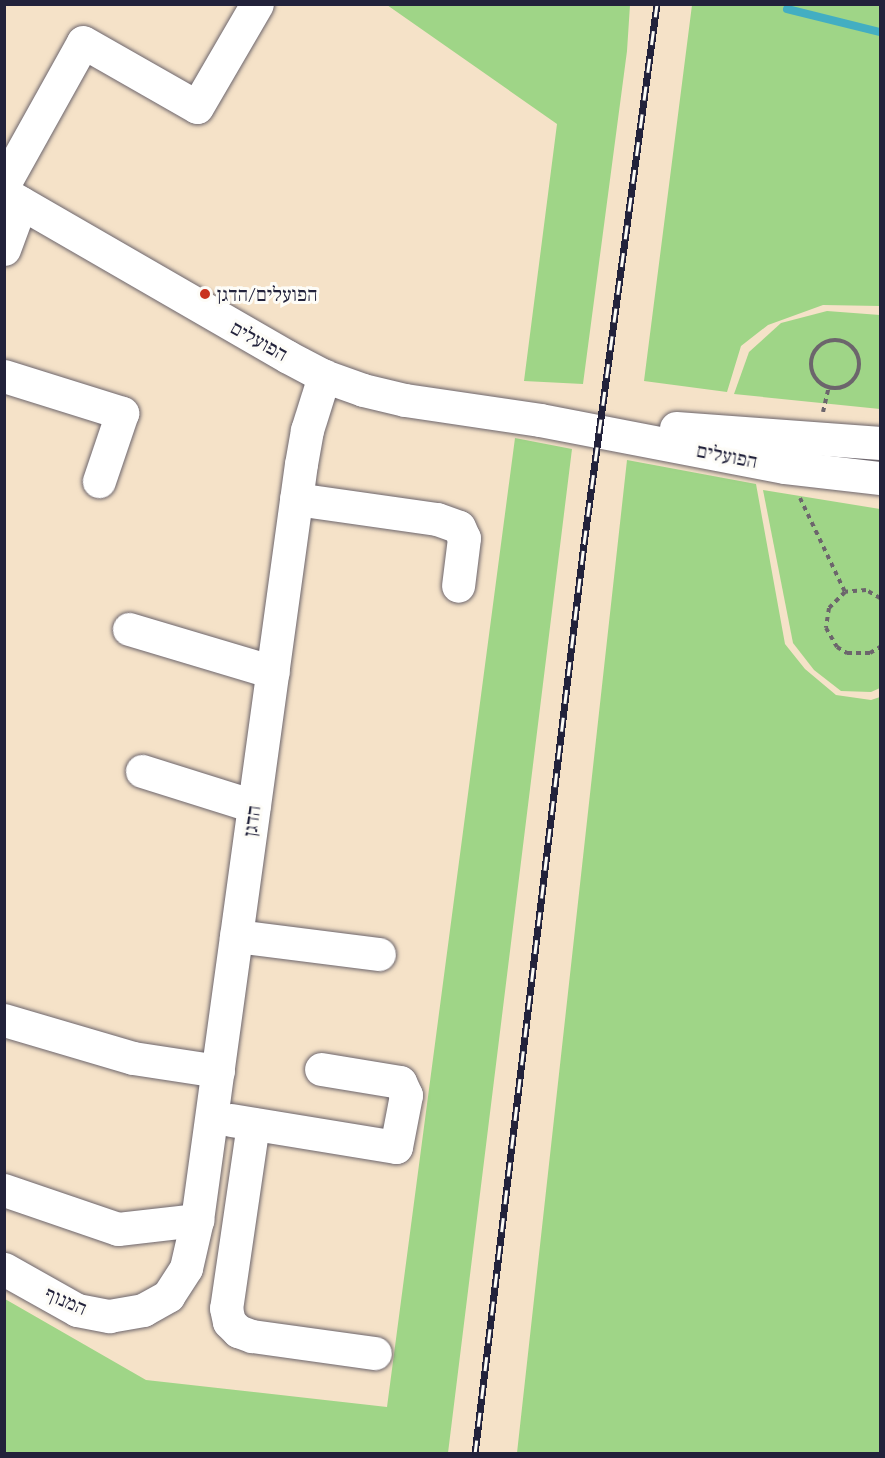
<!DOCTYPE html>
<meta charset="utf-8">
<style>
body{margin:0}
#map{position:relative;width:885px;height:1458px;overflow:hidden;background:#f5e2c8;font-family:"EB Garamond","Frank Ruhl Libre",serif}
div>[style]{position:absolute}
.green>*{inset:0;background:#9fd587}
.stream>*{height:8px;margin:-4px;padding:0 4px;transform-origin:4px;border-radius:4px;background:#43aec2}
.path>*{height:4px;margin-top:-2px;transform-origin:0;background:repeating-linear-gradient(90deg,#6c656c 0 4.5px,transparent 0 9px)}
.path>.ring{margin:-2px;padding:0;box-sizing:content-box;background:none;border:4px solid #6c656c;border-radius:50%}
.roads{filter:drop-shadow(0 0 2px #6c656c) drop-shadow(0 0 2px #6c656c)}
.minor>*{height:33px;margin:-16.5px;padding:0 16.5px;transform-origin:16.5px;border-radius:16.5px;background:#fff}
.rail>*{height:7px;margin-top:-3.5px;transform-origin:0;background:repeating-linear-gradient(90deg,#fdfcf7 0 14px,#22223b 0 28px);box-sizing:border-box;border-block:2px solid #22223b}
.dots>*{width:16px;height:16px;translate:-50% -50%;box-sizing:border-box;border:3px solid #fdfcf7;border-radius:50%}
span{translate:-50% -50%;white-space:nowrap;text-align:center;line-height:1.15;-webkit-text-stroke:6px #fdfcf7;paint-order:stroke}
.poi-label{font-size:20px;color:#22223b}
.left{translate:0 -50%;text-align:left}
.street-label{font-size:20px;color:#22223b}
.frame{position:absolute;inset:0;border:6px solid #22223b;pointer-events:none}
</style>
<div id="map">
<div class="green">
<i style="clip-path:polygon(387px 5px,630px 5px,627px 51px,583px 384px,524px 381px,557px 124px)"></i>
<i style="clip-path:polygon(692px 5px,880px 5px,880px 306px,823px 305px,768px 325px,741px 346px,727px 392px,644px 381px)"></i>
<i style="clip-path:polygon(827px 311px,880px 315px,880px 409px,734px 394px,749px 352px,781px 323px)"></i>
<i style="clip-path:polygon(515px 438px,572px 449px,448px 1453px,5px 1453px,5px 1299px,146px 1380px,387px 1407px)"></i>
<i style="clip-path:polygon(627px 460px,756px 484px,785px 644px,805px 669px,836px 695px,871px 700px,880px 697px,880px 1453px,517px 1453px)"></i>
<i style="clip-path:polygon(763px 490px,880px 509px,880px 688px,871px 692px,841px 691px,814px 670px,793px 643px)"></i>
</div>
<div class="stream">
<i style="left:787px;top:9px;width:96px;rotate:13.9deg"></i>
</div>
<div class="path">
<i class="ring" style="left:811px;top:340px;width:44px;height:44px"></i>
<i style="left:823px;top:412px;width:26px;rotate:-77deg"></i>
<i style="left:800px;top:498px;width:104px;rotate:64.4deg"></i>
<i style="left:880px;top:598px;width:16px;rotate:-150deg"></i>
<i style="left:866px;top:590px;width:21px;rotate:175deg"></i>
<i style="left:845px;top:592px;width:23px;rotate:135deg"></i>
<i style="left:829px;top:608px;width:20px;rotate:99deg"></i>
<i style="left:826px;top:628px;width:22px;rotate:60deg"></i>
<i style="left:837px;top:647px;width:12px;rotate:31deg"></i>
<i style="left:847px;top:653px;width:23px"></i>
<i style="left:870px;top:653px;width:12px;rotate:-31deg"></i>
</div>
<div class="roads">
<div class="minor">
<i style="left:4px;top:184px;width:162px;rotate:-60.9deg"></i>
<i style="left:83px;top:42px;width:131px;rotate:29.7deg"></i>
<i style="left:197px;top:107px;width:119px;rotate:-59.8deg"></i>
<i style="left:4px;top:193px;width:328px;rotate:30deg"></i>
<i style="left:288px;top:357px;width:41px;rotate:27.8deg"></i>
<i style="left:324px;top:376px;width:41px;rotate:19.7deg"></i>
<i style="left:363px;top:390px;width:43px;rotate:13.4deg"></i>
<i style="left:405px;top:400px;width:136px;rotate:8.4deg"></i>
<i style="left:540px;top:420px;width:249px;rotate:10.9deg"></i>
<i style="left:785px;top:467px;width:96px;rotate:6.6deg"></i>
<i style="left:4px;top:249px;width:49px;rotate:-69.7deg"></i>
<i style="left:4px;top:376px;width:124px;rotate:17.4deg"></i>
<i style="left:122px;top:413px;width:72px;rotate:108.7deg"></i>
<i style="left:676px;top:428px;width:205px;rotate:4.2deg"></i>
<i style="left:296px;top:499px;width:142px;rotate:8.1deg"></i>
<i style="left:437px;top:519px;width:23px;rotate:20deg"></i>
<i style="left:459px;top:527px;width:12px;rotate:66deg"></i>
<i style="left:464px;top:538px;width:48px;rotate:97.1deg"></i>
<i style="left:129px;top:629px;width:150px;rotate:16.6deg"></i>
<i style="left:142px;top:771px;width:117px;rotate:17.4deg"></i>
<i style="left:236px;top:936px;width:144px;rotate:7.2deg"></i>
<i style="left:4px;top:1020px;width:134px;rotate:16.4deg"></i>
<i style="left:133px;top:1058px;width:86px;rotate:8.7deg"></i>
<i style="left:231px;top:1120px;width:167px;rotate:9.3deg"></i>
<i style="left:396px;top:1147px;width:53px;rotate:-79.1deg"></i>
<i style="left:406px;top:1095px;width:14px;rotate:-115deg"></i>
<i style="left:400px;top:1082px;width:80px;rotate:-170.7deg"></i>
<i style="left:253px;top:1124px;width:186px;rotate:98.3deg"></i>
<i style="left:226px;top:1308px;width:14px;rotate:78deg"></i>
<i style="left:229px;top:1322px;width:13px;rotate:45deg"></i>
<i style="left:238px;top:1331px;width:15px;rotate:20deg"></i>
<i style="left:252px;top:1336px;width:124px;rotate:7.9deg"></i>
<i style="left:4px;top:1190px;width:120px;rotate:18.9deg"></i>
<i style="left:118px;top:1229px;width:80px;rotate:-6.5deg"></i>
<i style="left:4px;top:1269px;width:84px;rotate:29.3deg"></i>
<i style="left:77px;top:1310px;width:33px;rotate:11deg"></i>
<i style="left:109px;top:1316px;width:35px;rotate:-10deg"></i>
<i style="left:143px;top:1310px;width:29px;rotate:-29deg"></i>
<i style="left:168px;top:1296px;width:33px;rotate:-57deg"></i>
<i style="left:186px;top:1268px;width:49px;rotate:-77.1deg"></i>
<i style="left:197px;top:1220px;width:763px;rotate:-82.17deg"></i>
<i style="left:301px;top:464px;width:35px;rotate:-80deg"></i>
<i style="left:307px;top:430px;width:57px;rotate:-72.5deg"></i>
</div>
</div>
<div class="rail">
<i style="left:475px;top:1454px;width:917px;rotate:-83.17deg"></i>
<i style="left:584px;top:544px;width:545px;rotate:-82.3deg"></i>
</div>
<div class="dots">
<i style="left:205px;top:294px;background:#c8321e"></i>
</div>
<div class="poi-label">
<span class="left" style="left:217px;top:294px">הפועלים/הדגן</span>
</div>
<div class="street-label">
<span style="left:259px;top:341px;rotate:29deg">הפועלים</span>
<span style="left:727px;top:456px;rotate:11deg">הפועלים</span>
<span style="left:252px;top:821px;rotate:-82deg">הדגן</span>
<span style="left:66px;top:1301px;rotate:23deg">המנוף</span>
</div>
<div class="frame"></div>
</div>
